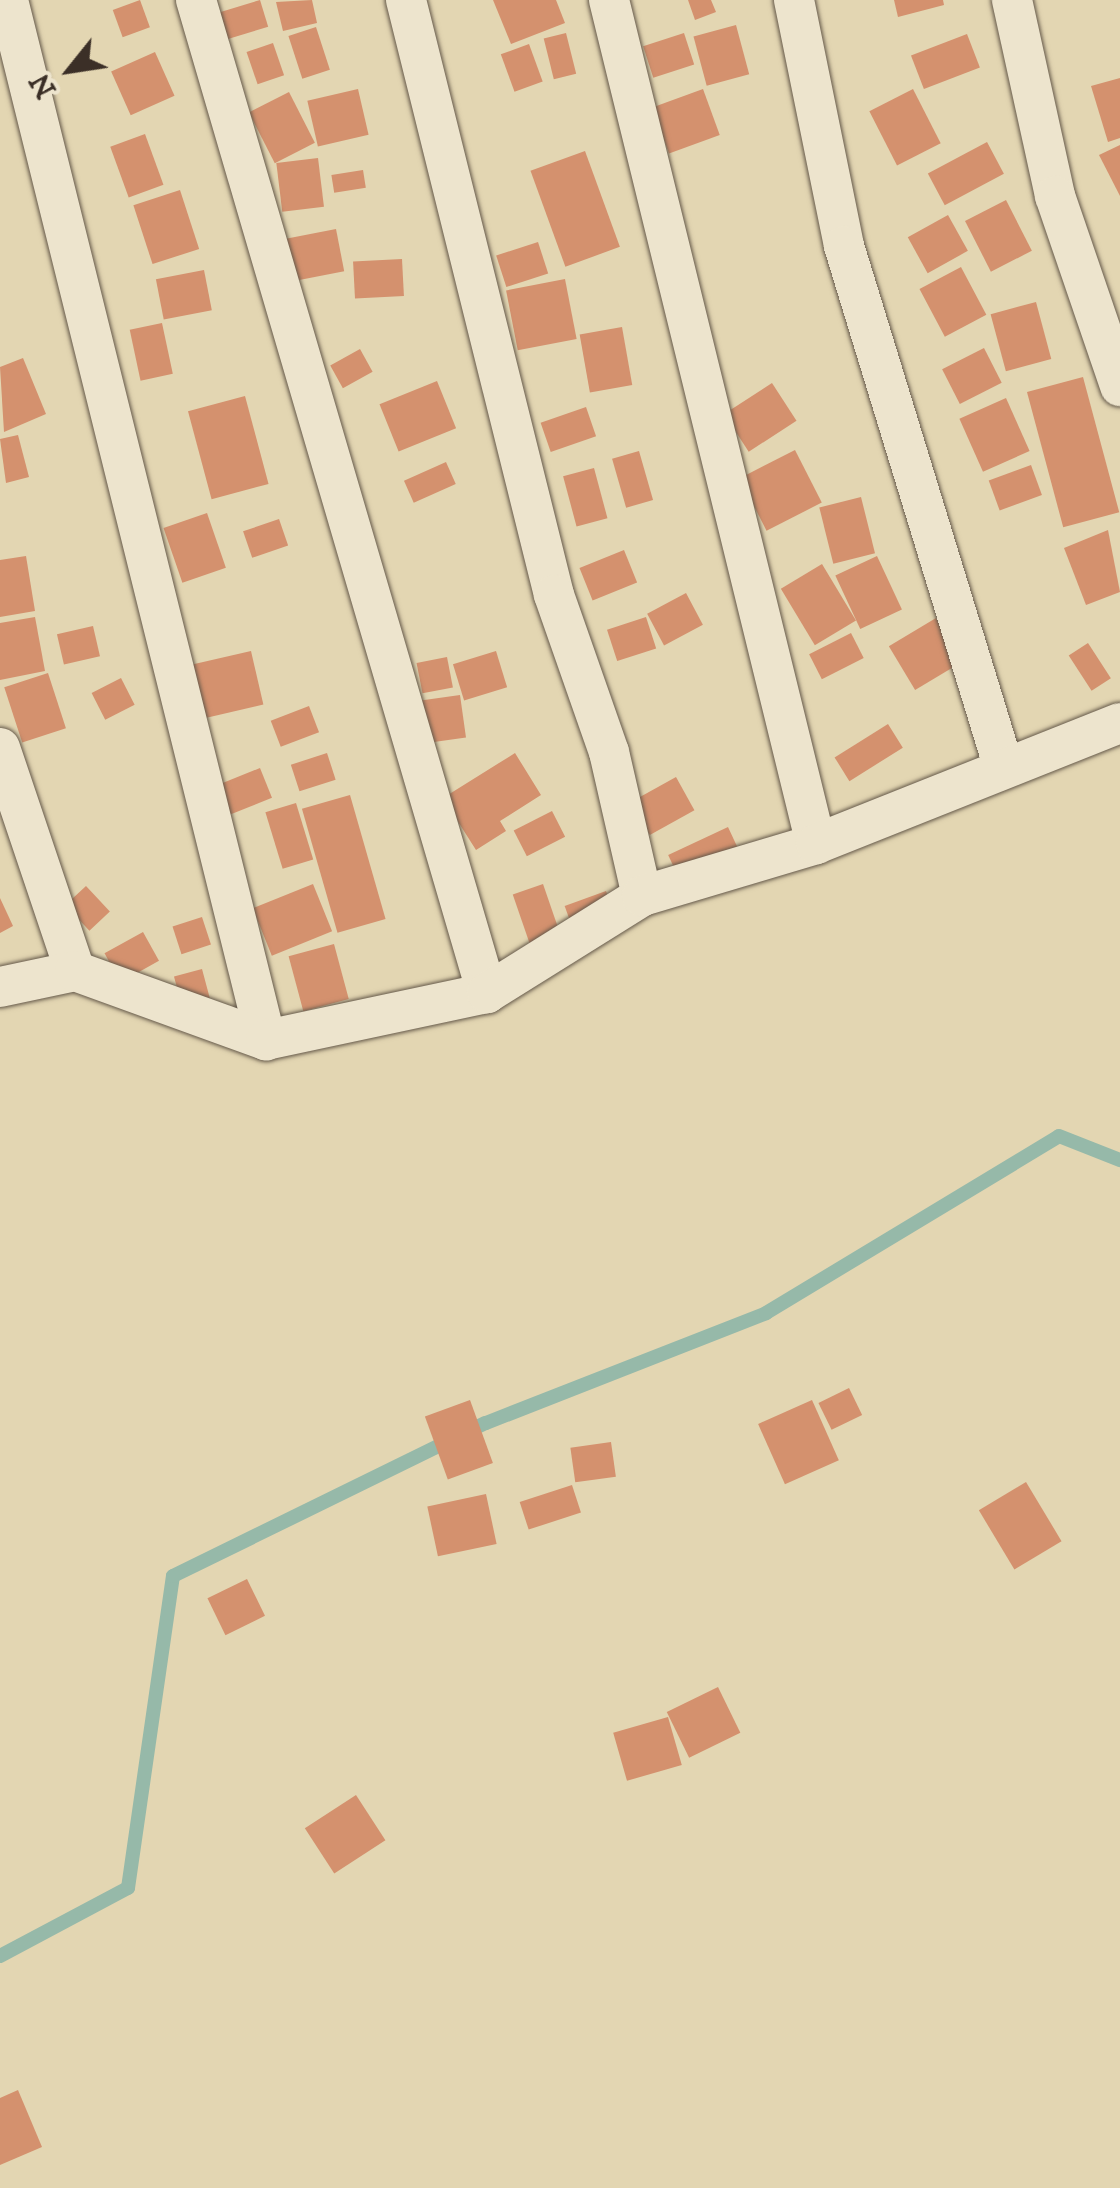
<!DOCTYPE html>
<style>
body{margin:0}
#map{position:relative;width:1120px;height:2188px;overflow:hidden;background:#e3d6b2;font-family:"IM FELL DW Pica",serif}
div>[style]{position:absolute}
.stream>*{height:14px;margin:-7px;padding:0 7px;transform-origin:7px;border-radius:7px;background:#96b9a9}
.building>*{inset:0;background:#d4916e;transform-origin:0 0}
.roads{filter:drop-shadow(0 0 2px #65594a) drop-shadow(0 0 2px #65594a)}
.street>*{height:40px;margin:-20px;padding:0 20px;transform-origin:20px;border-radius:20px;background:#ede4cd}
span{translate:-50% -50%;white-space:nowrap;text-align:center;line-height:1.15;-webkit-text-stroke:8px #ede4cd;paint-order:stroke}
.north{position:absolute;left:20px;top:20px;width:100px;height:100px;-webkit-text-stroke:8px #ede4cd;paint-order:stroke;rotate:240deg;font-size:28px;font-weight:700;line-height:40px;text-align:center;color:#3b2f27}
.north::after{content:'';display:block;margin:auto;width:35px;height:45px;background:#3b2f27;clip-path:polygon(50% 0,100% 100%,50% 72%,0 100%)}
</style>
<div id="map">
<div class="stream">
<i style="left:0;top:1956px;width:145px;rotate:-28deg"></i>
<i style="left:128px;top:1888px;width:315px;rotate:-81.8deg"></i>
<i style="left:173px;top:1576px;width:348px;rotate:-26.1deg"></i>
<i style="left:486px;top:1423px;width:301px;rotate:-21.4deg"></i>
<i style="left:766px;top:1313px;width:342px;rotate:-31.1deg"></i>
<i style="left:1059px;top:1136px;width:66px;rotate:21.5deg"></i>
</div>
<div class="building">
<i style="left:140px;top:0;width:29px;height:29px;rotate:70deg"></i>
<i style="left:260px;top:0;width:28px;height:42px;rotate:73deg"></i>
<i style="clip-path:polygon(312px 0,317px 23px,283px 31px,276px 2px)"></i>
<i style="clip-path:polygon(493px 0,556px 0,565px 23px,511px 44px)"></i>
<i style="clip-path:polygon(688px 0,711px 0,716px 12px,695px 20px)"></i>
<i style="clip-path:polygon(894px 0,943px 0,944px 5px,898px 17px)"></i>
<i style="left:736px;top:25px;width:51px;height:44px;rotate:75deg"></i>
<i style="left:316px;top:27px;width:45px;height:29px;rotate:72deg"></i>
<i style="left:566px;top:33px;width:42px;height:23px;rotate:76deg"></i>
<i style="left:684px;top:33px;width:33px;height:43px;rotate:72deg"></i>
<i style="left:967px;top:34px;width:36px;height:60px;rotate:69deg"></i>
<i style="left:273px;top:43px;width:34px;height:28px;rotate:71deg"></i>
<i style="left:529px;top:44px;width:40px;height:30px;rotate:70deg"></i>
<i style="left:155px;top:52px;width:48px;height:48px;rotate:66deg"></i>
<i style="clip-path:polygon(1120px 78px,1120px 138px,1108px 142px,1091px 86px)"></i>
<i style="left:358px;top:89px;width:47px;height:52px;rotate:77deg"></i>
<i style="left:703px;top:89px;width:49px;height:54px;rotate:70deg"></i>
<i style="left:913px;top:89px;width:61px;height:49px;rotate:63deg"></i>
<i style="left:289px;top:92px;width:57px;height:45px;rotate:63deg"></i>
<i style="left:145px;top:134px;width:54px;height:37px;rotate:70deg"></i>
<i style="left:987px;top:142px;width:36px;height:67px;rotate:62deg"></i>
<i style="clip-path:polygon(1120px 145px,1120px 196px,1099px 155px)"></i>
<i style="left:585px;top:151px;width:102px;height:58px;rotate:70deg"></i>
<i style="left:318px;top:158px;width:49px;height:42px;rotate:83deg"></i>
<i style="left:363px;top:170px;width:18px;height:32px;rotate:81deg"></i>
<i style="left:180px;top:190px;width:62px;height:49px;rotate:72deg"></i>
<i style="left:1006px;top:200px;width:57px;height:46px;rotate:63deg"></i>
<i style="left:948px;top:215px;width:41px;height:46px;rotate:61deg"></i>
<i style="left:336px;top:229px;width:43px;height:51px;rotate:79deg"></i>
<i style="left:538px;top:242px;width:33px;height:44px;rotate:72deg"></i>
<i style="left:402px;top:259px;width:37px;height:49px;rotate:87deg"></i>
<i style="left:961px;top:267px;width:54px;height:47px;rotate:62deg"></i>
<i style="left:204px;top:270px;width:41px;height:49px;rotate:79deg"></i>
<i style="left:565px;top:279px;width:61px;height:60px;rotate:79deg"></i>
<i style="left:1036px;top:302px;width:59px;height:47px;rotate:75deg"></i>
<i style="left:162px;top:323px;width:52px;height:33px;rotate:78deg"></i>
<i style="left:622px;top:327px;width:59px;height:43px;rotate:80deg"></i>
<i style="left:984px;top:348px;width:39px;height:47px;rotate:63deg"></i>
<i style="left:360px;top:349px;width:26px;height:34px;rotate:61deg"></i>
<i style="clip-path:polygon(23px 358px,46px 414px,4px 432px,0 367px)"></i>
<i style="left:1083px;top:377px;width:140px;height:58px;rotate:75deg"></i>
<i style="left:437px;top:381px;width:51px;height:62px;rotate:68deg"></i>
<i style="left:772px;top:383px;width:45px;height:57px;rotate:57deg"></i>
<i style="left:245px;top:396px;width:91px;height:59px;rotate:75deg"></i>
<i style="left:1006px;top:398px;width:58px;height:51px;rotate:66deg"></i>
<i style="left:586px;top:407px;width:31px;height:48px;rotate:71deg"></i>
<i style="clip-path:polygon(18px 435px,29px 477px,6px 483px,0 439px)"></i>
<i style="left:795px;top:450px;width:59px;height:62px;rotate:63deg"></i>
<i style="left:639px;top:451px;width:51px;height:28px;rotate:74deg"></i>
<i style="left:446px;top:462px;width:24px;height:46px;rotate:66deg"></i>
<i style="left:1031px;top:465px;width:32px;height:45px;rotate:70deg"></i>
<i style="left:594px;top:468px;width:52px;height:32px;rotate:75deg"></i>
<i style="left:861px;top:497px;width:58px;height:43px;rotate:76deg"></i>
<i style="left:207px;top:513px;width:58px;height:46px;rotate:71deg"></i>
<i style="left:279px;top:519px;width:28px;height:38px;rotate:71deg"></i>
<i style="clip-path:polygon(1108px 530px,1120px 592px,1086px 605px,1064px 548px)"></i>
<i style="left:624px;top:550px;width:35px;height:48px;rotate:68deg"></i>
<i style="clip-path:polygon(26px 556px,35px 611px,0 617px,0 560px)"></i>
<i style="left:877px;top:556px;width:59px;height:46px;rotate:65deg"></i>
<i style="left:822px;top:564px;width:66px;height:48px;rotate:59deg"></i>
<i style="left:686px;top:593px;width:36px;height:44px;rotate:62deg"></i>
<i style="clip-path:polygon(35px 617px,45px 671px,0 680px,0 623px)"></i>
<i style="left:646px;top:617px;width:33px;height:41px;rotate:72deg"></i>
<i style="left:936px;top:618px;width:51px;height:55px;rotate:59deg"></i>
<i style="left:93px;top:626px;width:31px;height:37px;rotate:77deg"></i>
<i style="left:851px;top:633px;width:28px;height:47px;rotate:63deg"></i>
<i style="left:1088px;top:643px;width:42px;height:23px;rotate:57deg"></i>
<i style="left:251px;top:651px;width:55px;height:67px;rotate:77deg"></i>
<i style="left:496px;top:651px;width:38px;height:45px;rotate:73deg"></i>
<i style="left:447px;top:657px;width:31px;height:31px;rotate:79deg"></i>
<i style="left:48px;top:673px;width:58px;height:46px;rotate:72deg"></i>
<i style="left:121px;top:678px;width:30px;height:33px;rotate:63deg"></i>
<i style="left:460px;top:695px;width:43px;height:61px;rotate:82deg"></i>
<i style="left:309px;top:706px;width:28px;height:41px;rotate:69deg"></i>
<i style="left:888px;top:724px;width:28px;height:63px;rotate:58deg"></i>
<i style="left:327px;top:753px;width:28px;height:38px;rotate:72deg"></i>
<i style="clip-path:polygon(515px 753px,541px 795px,500px 821px,506px 831px,476px 850px,443px 798px)"></i>
<i style="left:260px;top:768px;width:32px;height:45px;rotate:68deg"></i>
<i style="left:676px;top:777px;width:38px;height:51px;rotate:61deg"></i>
<i style="left:350px;top:795px;width:129px;height:50px;rotate:74deg"></i>
<i style="left:296px;top:803px;width:59px;height:32px;rotate:73deg"></i>
<i style="left:552px;top:811px;width:29px;height:43px;rotate:63deg"></i>
<i style="left:728px;top:827px;width:40px;height:66px;rotate:65deg"></i>
<i style="left:313px;top:884px;width:51px;height:65px;rotate:68deg"></i>
<i style="left:543px;top:884px;width:72px;height:32px;rotate:71deg"></i>
<i style="left:86px;top:886px;width:35px;height:28px;rotate:47deg"></i>
<i style="left:606px;top:891px;width:27px;height:44px;rotate:70deg"></i>
<i style="clip-path:polygon(0 898px,13px 926px,0 933px)"></i>
<i style="left:202px;top:917px;width:29px;height:31px;rotate:72deg"></i>
<i style="left:143px;top:932px;width:33px;height:44px;rotate:61deg"></i>
<i style="left:334px;top:944px;width:57px;height:47px;rotate:75deg"></i>
<i style="left:202px;top:969px;width:39px;height:29px;rotate:75deg"></i>
<i style="left:849px;top:1388px;width:30px;height:34px;rotate:64deg"></i>
<i style="left:470px;top:1400px;width:67px;height:48px;rotate:70deg"></i>
<i style="left:812px;top:1400px;width:66px;height:59px;rotate:66deg"></i>
<i style="left:611px;top:1442px;width:35px;height:41px;rotate:82deg"></i>
<i style="left:1026px;top:1482px;width:69px;height:55px;rotate:59deg"></i>
<i style="left:572px;top:1485px;width:29px;height:55px;rotate:72deg"></i>
<i style="left:486px;top:1494px;width:51px;height:60px;rotate:78deg"></i>
<i style="left:247px;top:1579px;width:41px;height:44px;rotate:64deg"></i>
<i style="left:718px;top:1687px;width:51px;height:57px;rotate:64deg"></i>
<i style="left:668px;top:1717px;width:50px;height:57px;rotate:74deg"></i>
<i style="left:356px;top:1795px;width:54px;height:61px;rotate:57deg"></i>
<i style="clip-path:polygon(18px 2090px,42px 2147px,0 2165px,0 2098px)"></i>
</div>
<div class="roads">
<div class="street">
<i style="left:8px;top:0;width:1072px;rotate:76.07deg"></i>
<i style="left:196px;top:0;width:1035px;rotate:73.67deg"></i>
<i style="left:406px;top:0;width:613px;rotate:76.03deg"></i>
<i style="left:554px;top:595px;width:166px;rotate:70.7deg"></i>
<i style="left:609px;top:752px;width:148px;rotate:77.1deg"></i>
<i style="left:609px;top:0;width:869px;rotate:76.22deg"></i>
<i style="left:794px;top:0;width:251px;rotate:78.5deg"></i>
<i style="left:844px;top:246px;width:543px;rotate:72.97deg"></i>
<i style="left:1012px;top:0;width:201px;rotate:77.6deg"></i>
<i style="left:1055px;top:196px;width:201px;rotate:71.1deg"></i>
<i style="left:0;top:748px;width:235px;rotate:71.4deg"></i>
<i style="left:0;top:987px;width:77px;rotate:-12deg"></i>
<i style="left:75px;top:971px;width:203px;rotate:19.9deg"></i>
<i style="left:266px;top:1040px;width:226px;rotate:-12deg"></i>
<i style="left:487px;top:993px;width:183px;rotate:-32deg"></i>
<i style="left:642px;top:896px;width:182px;rotate:-16.6deg"></i>
<i style="left:816px;top:844px;width:327px;rotate:-21.7deg"></i>
</div>
</div>
<div class="north">N</div>
</div>
